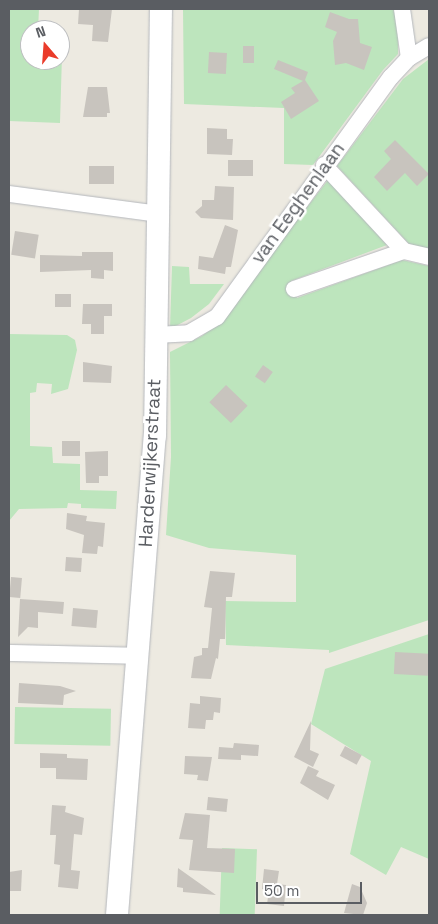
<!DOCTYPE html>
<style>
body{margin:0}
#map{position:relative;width:438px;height:924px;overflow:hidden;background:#edeae1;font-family:"Space Grotesk",sans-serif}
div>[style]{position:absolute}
.green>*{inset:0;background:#bde5bd;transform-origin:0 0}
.building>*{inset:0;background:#c8c4be;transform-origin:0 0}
.roads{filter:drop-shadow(0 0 1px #b4b7bc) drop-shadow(0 0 1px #b4b7bc)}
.minor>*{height:16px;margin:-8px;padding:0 8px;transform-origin:8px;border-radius:8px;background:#fff}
.secondary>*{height:22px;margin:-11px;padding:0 11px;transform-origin:11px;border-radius:11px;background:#fff}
span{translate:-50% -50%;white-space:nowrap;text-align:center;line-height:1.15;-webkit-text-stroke:5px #fff;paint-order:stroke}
.street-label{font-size:19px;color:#5a5d62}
.frame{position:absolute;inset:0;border:10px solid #5a5d62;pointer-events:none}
.north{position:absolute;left:20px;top:20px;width:50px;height:50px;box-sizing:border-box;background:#fff;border:1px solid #bdbec0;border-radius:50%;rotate:342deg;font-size:14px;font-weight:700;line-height:20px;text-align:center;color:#5a5d62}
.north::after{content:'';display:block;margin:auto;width:18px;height:22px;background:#ea3b2a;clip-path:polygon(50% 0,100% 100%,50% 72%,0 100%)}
.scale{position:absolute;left:256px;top:882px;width:106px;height:22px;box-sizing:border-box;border:2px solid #5a5d62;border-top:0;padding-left:6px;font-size:15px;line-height:18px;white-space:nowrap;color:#5a5d62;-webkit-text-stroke:4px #fff;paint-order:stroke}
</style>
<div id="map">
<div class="green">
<i style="clip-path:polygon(9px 9px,39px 9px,38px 30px,30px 30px,30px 60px,60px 60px,62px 55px,60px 123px,9px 121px)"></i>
<i style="clip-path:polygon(183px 9px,398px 9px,398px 54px,383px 70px,313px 165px,284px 164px,284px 108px,184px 104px)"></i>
<i style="clip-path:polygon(429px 59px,429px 249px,410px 245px,337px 166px,403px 79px)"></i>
<i style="clip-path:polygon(328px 180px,387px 245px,291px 281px,297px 298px,402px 260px,429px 266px,429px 620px,329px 653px,329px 650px,226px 645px,225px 601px,296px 602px,296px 555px,209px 548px,166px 535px,171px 457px,170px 352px,202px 336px,217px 324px)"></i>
<i style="clip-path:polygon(172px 266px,189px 267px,190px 284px,224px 284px,209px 304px,191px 318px,170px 329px)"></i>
<i style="clip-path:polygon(9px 334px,67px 335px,75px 340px,77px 350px,68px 389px,51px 394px,52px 384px,37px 383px,36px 392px,30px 393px,30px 446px,52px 447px,53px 463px,80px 464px,80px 490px,117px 491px,116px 509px,81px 508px,81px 504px,68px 503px,67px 508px,19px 509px,9px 521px)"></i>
<i style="clip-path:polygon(429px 634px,429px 859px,401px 847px,386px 875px,350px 854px,371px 761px,311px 724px,325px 669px)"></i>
<i style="left:15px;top:707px;width:96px;height:37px;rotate:1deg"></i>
<i style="left:222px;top:848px;width:35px;height:67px;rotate:2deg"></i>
</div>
<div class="building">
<i style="clip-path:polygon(79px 9px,112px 9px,108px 42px,92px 41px,93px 25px,78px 24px)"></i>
<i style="clip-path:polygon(330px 12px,349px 19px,358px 19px,360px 43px,372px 47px,364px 70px,346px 63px,335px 65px,333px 41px,337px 32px,325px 27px)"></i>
<i style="left:243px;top:46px;width:11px;height:17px"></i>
<i style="left:209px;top:52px;width:18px;height:21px;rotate:3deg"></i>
<i style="clip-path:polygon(278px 60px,308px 72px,305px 80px,319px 101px,291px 119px,281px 102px,295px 93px,291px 88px,303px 81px,274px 69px)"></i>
<i style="clip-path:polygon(88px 87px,107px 87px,110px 113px,107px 113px,107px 117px,83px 117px)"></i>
<i style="clip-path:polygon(207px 128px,227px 129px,227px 139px,233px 139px,232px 155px,207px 154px)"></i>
<i style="clip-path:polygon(395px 140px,429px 174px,417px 186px,405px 173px,387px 191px,374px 177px,391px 159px,384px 151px)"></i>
<i style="left:228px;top:160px;width:25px;height:16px"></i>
<i style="left:89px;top:166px;width:25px;height:18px"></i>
<i style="clip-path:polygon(215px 186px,234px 187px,233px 220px,201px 218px,195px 212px,202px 206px,202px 200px,214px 200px)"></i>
<i style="clip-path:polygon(225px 225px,238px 230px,231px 267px,226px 267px,225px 274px,198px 269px,199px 256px,213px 258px)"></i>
<i style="left:15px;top:231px;width:24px;height:24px;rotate:9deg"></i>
<i style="clip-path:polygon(82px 252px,113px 252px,113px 271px,104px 270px,104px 279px,91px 278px,91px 270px,40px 272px,40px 255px,82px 256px)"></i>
<i style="left:55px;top:294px;width:16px;height:13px"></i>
<i style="clip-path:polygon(83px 304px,112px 304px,112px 316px,104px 316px,104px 334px,91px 334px,91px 324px,82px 324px)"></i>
<i style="clip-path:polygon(83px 362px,112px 366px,111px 383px,83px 382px)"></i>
<i style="left:263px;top:365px;width:12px;height:14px;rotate:35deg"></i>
<i style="left:226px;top:385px;width:30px;height:24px;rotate:44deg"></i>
<i style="left:62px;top:441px;width:18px;height:15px"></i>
<i style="clip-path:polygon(108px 451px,108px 476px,99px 476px,99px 483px,86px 483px,85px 452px)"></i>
<i style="clip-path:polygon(67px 513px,87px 516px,86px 521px,105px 523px,103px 547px,98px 546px,97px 554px,82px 553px,84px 535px,66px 529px)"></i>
<i style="left:66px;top:557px;width:16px;height:14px;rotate:4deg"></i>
<i style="clip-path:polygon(210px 571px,235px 573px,232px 597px,226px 597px,225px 639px,220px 639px,218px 659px,216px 658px,211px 679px,191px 678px,194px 657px,202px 655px,202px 648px,208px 648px,212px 608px,204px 607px)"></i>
<i style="left:11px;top:577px;width:11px;height:20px;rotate:5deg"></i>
<i style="clip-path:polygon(20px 599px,64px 602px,63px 614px,38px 612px,38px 628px,28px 627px,18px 637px)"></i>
<i style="left:73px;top:608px;width:25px;height:18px;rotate:5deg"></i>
<i style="left:395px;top:652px;width:34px;height:22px;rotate:3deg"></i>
<i style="clip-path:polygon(19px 683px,60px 686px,76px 691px,64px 695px,63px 705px,18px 703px)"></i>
<i style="clip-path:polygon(200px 696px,221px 698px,220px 713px,214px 712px,213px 720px,206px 720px,205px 729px,188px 728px,190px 703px,200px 704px)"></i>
<i style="clip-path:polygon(311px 721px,310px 750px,319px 754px,313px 767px,294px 757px)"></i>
<i style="clip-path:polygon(234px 743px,259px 745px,258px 756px,241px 755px,241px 760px,218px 759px,219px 747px,233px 748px)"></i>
<i style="left:345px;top:746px;width:19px;height:11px;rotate:28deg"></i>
<i style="clip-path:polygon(40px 753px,67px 754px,67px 758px,88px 759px,87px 780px,56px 779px,56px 768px,40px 768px)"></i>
<i style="clip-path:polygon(185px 756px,212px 757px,208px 781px,197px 780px,198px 775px,184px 774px)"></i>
<i style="clip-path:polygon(308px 766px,319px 771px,316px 776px,335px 785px,328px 800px,300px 783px)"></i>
<i style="left:208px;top:797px;width:20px;height:13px;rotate:6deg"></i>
<i style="clip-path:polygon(52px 805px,66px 806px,65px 812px,84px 818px,82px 835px,74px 834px,71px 870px,80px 871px,78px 889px,58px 887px,60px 865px,54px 864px,56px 835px,50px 835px)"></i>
<i style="clip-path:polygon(185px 813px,210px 815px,207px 848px,235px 849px,234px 873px,189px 870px,193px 840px,179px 839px)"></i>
<i style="clip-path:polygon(178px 868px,216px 895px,183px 892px,183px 888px,177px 887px)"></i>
<i style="clip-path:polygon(264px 869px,279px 871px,277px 884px,286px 885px,284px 906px,267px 904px,269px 890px,262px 889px)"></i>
<i style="clip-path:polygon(22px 870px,21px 891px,9px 891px,9px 872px)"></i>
<i style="clip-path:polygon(352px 884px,360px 887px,367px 903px,363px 915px,344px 913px)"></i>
</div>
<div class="roads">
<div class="minor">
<i style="left:402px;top:9px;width:49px;rotate:81.9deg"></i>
<i style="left:324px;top:165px;width:117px;rotate:47.1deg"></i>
<i style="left:9px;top:194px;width:151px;rotate:7.6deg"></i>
<i style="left:294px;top:289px;width:116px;rotate:-19.1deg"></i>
<i style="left:404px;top:251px;width:26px;rotate:13deg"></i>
<i style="left:155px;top:335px;width:34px;rotate:-3deg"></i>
<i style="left:189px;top:333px;width:32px;rotate:-30deg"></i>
<i style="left:217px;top:317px;width:296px;rotate:-54.1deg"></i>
<i style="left:391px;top:77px;width:26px;rotate:-47deg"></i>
<i style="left:409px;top:58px;width:23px;rotate:-31deg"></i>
<i style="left:9px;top:653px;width:129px;rotate:1.3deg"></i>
</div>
<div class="secondary">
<i style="left:117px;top:915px;width:481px;rotate:-85.5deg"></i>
<i style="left:155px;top:436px;width:427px;rotate:-89.2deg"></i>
</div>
</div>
<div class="street-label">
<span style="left:298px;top:203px;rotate:-54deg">van Eeghenlaan</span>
<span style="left:150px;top:463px;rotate:-87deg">Harderwijkerstraat</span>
</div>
<div class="frame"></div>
<div class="north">N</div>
<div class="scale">50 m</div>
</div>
